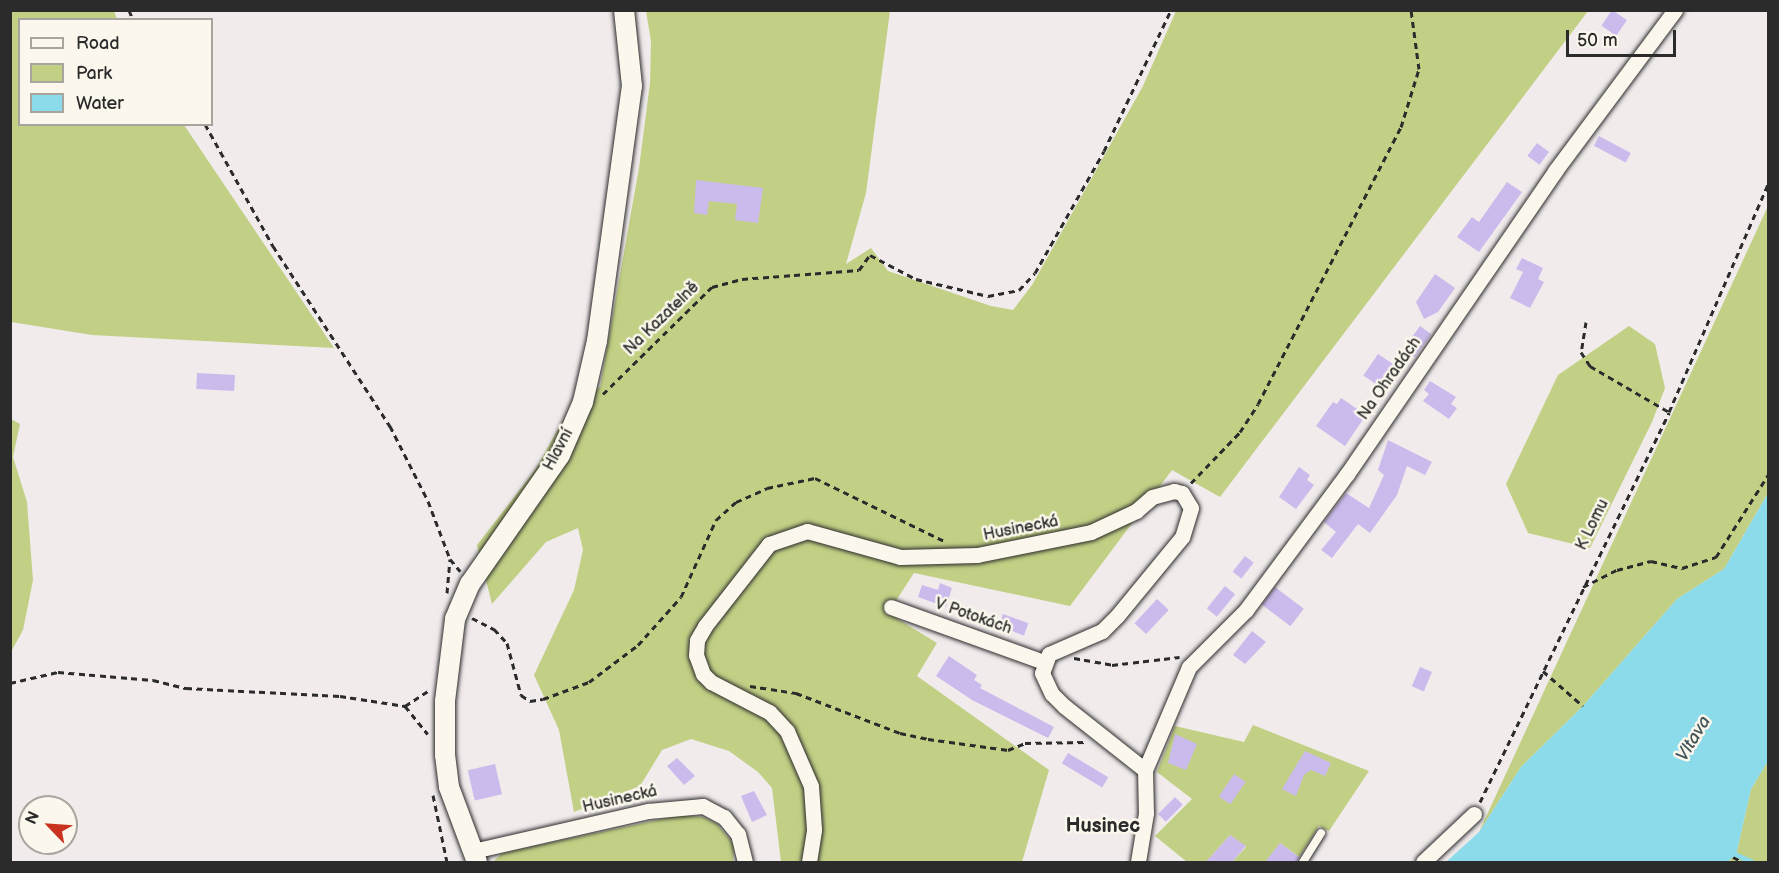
<!DOCTYPE html>
<meta charset="utf-8">
<style>
body{margin:0}
#map{position:relative;width:1779px;height:873px;overflow:hidden;background:#f1ebec;font-family:"Balsamiq Sans",sans-serif}
div>[style]{position:absolute}
.green>*{inset:0;background:#c2d085}
.water>*{inset:0;background:#8cdbea}
.stream>*{height:4.5px;margin:-2.25px;padding:0 2.25px;transform-origin:2.25px;border-radius:2.25px;background:#8cdbea}
.building>*{inset:0;background:#cbbbec;transform-origin:0 0}
.path>*{height:3px;margin-top:-1.5px;transform-origin:0;background:repeating-linear-gradient(90deg,#2b2b2b 0 6px,transparent 0 10.5px)}
.roads{filter:drop-shadow(0 0 2px #2b2b2b) drop-shadow(0 0 2px #2b2b2b)}
.service>*{height:8px;margin:-4px;padding:0 4px;transform-origin:4px;border-radius:4px;background:#fbf7ec}
.minor>*{height:15px;margin:-7.5px;padding:0 7.5px;transform-origin:7.5px;border-radius:7.5px;background:#fbf7ec}
.tertiary>*{height:20px;margin:-10px;padding:0 10px;transform-origin:10px;border-radius:10px;background:#fbf7ec}
span{translate:-50% -50%;white-space:nowrap;text-align:center;line-height:1.15;-webkit-text-stroke:5px #fbf7ec;paint-order:stroke}
.street-label{font-size:16px;color:#2b2b2b}
.water-label{font-size:18px;color:#43575b;font-style:italic}
.quarter-label{font-size:20px;color:#2b2b2b;font-weight:700}
.frame{position:absolute;inset:0;border:12px solid #2b2b2b;pointer-events:none}
.legend{position:absolute;left:18px;top:18px;width:195px;height:108px;box-sizing:border-box;background:#fbf7ec;border:2px solid #a8a59f;margin:0;padding:8px 10px;list-style:none;font-size:18px;color:#2b2b2b}
.legend li{display:flex;align-items:center;gap:12px;height:30px}
.legend b{width:30px;border:2px solid #a8a59f}
.north{position:absolute;left:18px;top:795px;width:60px;height:60px;box-sizing:border-box;background:#fbf7ec;border:2px solid #a8a59f;border-radius:50%;rotate:295deg;font-size:16px;font-weight:700;line-height:24px;text-align:center;color:#2b2b2b}
.north::after{content:'';display:block;margin:auto;width:21px;height:27px;background:#c8321e;clip-path:polygon(50% 0,100% 100%,50% 72%,0 100%)}
.scale{position:absolute;left:1566px;top:30px;width:110px;height:27px;box-sizing:border-box;border:3px solid #2b2b2b;border-top:0;padding-left:8px;font-size:18px;line-height:21px;white-space:nowrap;color:#2b2b2b;-webkit-text-stroke:4px #fbf7ec;paint-order:stroke}
</style>
<div id="map">
<div class="green">
<i style="clip-path:polygon(10px 11px,114px 11px,117px 19px,20px 20px,20px 124px,184px 125px,334px 348px,92px 335px,11px 322px)"></i>
<i style="clip-path:polygon(646px 11px,890px 11px,866px 193px,846px 264px,871px 248px,888px 271px,991px 306px,1013px 310px,1032px 285px,1143px 86px,1176px 11px,1588px 11px,1220px 497px,1172px 470px,1070px 606px,914px 573px,888px 613px,937px 643px,917px 676px,1049px 770px,1022px 862px,781px 862px,772px 788px,758px 772px,729px 751px,691px 739px,662px 750px,640px 786px,574px 812px,559px 730px,534px 675px,574px 590px,583px 550px,578px 528px,546px 542px,492px 604px,477px 545px,535px 470px,570px 408px,600px 387px,639px 168px,650px 83px,651px 41px)"></i>
<i style="clip-path:polygon(1768px 206px,1768px 493px,1724px 569px,1677px 599px,1583px 706px,1521px 767px,1479px 832px)"></i>
<i style="clip-path:polygon(1629px 326px,1655px 344px,1665px 388px,1652px 422px,1590px 548px,1528px 533px,1506px 484px,1558px 375px)"></i>
<i style="clip-path:polygon(11px 419px,20px 424px,13px 457px,27px 502px,33px 580px,23px 630px,11px 652px)"></i>
<i style="clip-path:polygon(1253px 725px,1369px 771px,1329px 831px,1319px 826px,1299px 857px,1280px 843px,1268px 862px,1232px 862px,1246px 847px,1230px 835px,1206px 862px,1187px 862px,1155px 836px,1192px 799px,1157px 772px,1175px 726px,1244px 742px)"></i>
<i style="clip-path:polygon(1768px 761px,1768px 862px,1727px 862px,1736px 855px,1751px 789px)"></i>
<i style="clip-path:polygon(681px 815px,704px 817px,717px 824px,734px 844px,733px 862px,493px 862px,502px 853px)"></i>
</div>
<div class="water">
<i style="clip-path:polygon(1768px 493px,1768px 761px,1751px 789px,1736px 855px,1727px 862px,1446px 862px,1479px 832px,1521px 767px,1583px 706px,1677px 599px,1724px 569px)"></i>
</div>
<div class="stream">
<i style="left:1733px;top:853px;width:21px;rotate:25deg"></i>
</div>
<div class="building">
<i style="left:1612px;top:10px;width:18px;height:19px;rotate:34deg"></i>
<i style="left:1599px;top:136px;width:36px;height:11px;rotate:28deg"></i>
<i style="left:1537px;top:143px;width:15px;height:16px;rotate:37deg"></i>
<i style="clip-path:polygon(696px 180px,763px 188px,758px 223px,735px 220px,737px 204px,709px 201px,707px 215px,694px 213px)"></i>
<i style="clip-path:polygon(1507px 182px,1522px 192px,1479px 252px,1457px 237px,1472px 217px,1479px 222px)"></i>
<i style="clip-path:polygon(1522px 258px,1543px 268px,1538px 279px,1544px 282px,1530px 308px,1510px 298px,1523px 272px,1516px 269px)"></i>
<i style="clip-path:polygon(1435px 274px,1455px 288px,1438px 312px,1424px 319px,1416px 302px)"></i>
<i style="left:1420px;top:326px;width:14px;height:28px;rotate:36deg"></i>
<i style="left:1378px;top:354px;width:25px;height:26px;rotate:34deg"></i>
<i style="left:197px;top:373px;width:38px;height:16px;rotate:3deg"></i>
<i style="clip-path:polygon(1430px 381px,1456px 397px,1451px 404px,1457px 408px,1449px 419px,1423px 401px,1429px 394px,1424px 390px)"></i>
<i style="clip-path:polygon(1341px 398px,1366px 415px,1345px 446px,1316px 426px,1333px 402px,1337px 404px)"></i>
<i style="clip-path:polygon(1388px 440px,1432px 462px,1425px 475px,1407px 466px,1397px 495px,1370px 533px,1358px 524px,1332px 558px,1321px 550px,1336px 532px,1324px 522px,1346px 493px,1369px 508px,1384px 475px,1378px 470px)"></i>
<i style="clip-path:polygon(1299px 467px,1310px 475px,1307px 480px,1314px 485px,1296px 509px,1279px 497px)"></i>
<i style="left:1245px;top:556px;width:11px;height:20px;rotate:38deg"></i>
<i style="clip-path:polygon(940px 583px,952px 588px,946px 607px,918px 597px,922px 585px,938px 590px)"></i>
<i style="left:1225px;top:586px;width:13px;height:29px;rotate:39deg"></i>
<i style="left:1275px;top:587px;width:36px;height:22px;rotate:37deg"></i>
<i style="left:1157px;top:599px;width:16px;height:33px;rotate:43deg"></i>
<i style="left:1003px;top:614px;width:27px;height:13px;rotate:20deg"></i>
<i style="clip-path:polygon(1252px 631px,1266px 642px,1245px 664px,1233px 655px)"></i>
<i style="clip-path:polygon(949px 656px,977px 675px,974px 680px,982px 685px,980px 688px,1054px 727px,1048px 738px,972px 700px,936px 676px)"></i>
<i style="left:1420px;top:667px;width:13px;height:21px;rotate:23deg"></i>
<i style="clip-path:polygon(1175px 734px,1197px 744px,1186px 770px,1168px 763px)"></i>
<i style="clip-path:polygon(1305px 751px,1331px 763px,1325px 776px,1311px 770px,1304px 775px,1296px 796px,1282px 789px)"></i>
<i style="left:1068px;top:753px;width:47px;height:12px;rotate:31deg"></i>
<i style="clip-path:polygon(677px 758px,695px 776px,684px 785px,667px 766px)"></i>
<i style="left:495px;top:764px;width:31px;height:28px;rotate:77deg"></i>
<i style="left:1234px;top:774px;width:14px;height:27px;rotate:34deg"></i>
<i style="clip-path:polygon(754px 791px,767px 815px,752px 822px,741px 796px)"></i>
<i style="left:1175px;top:797px;width:11px;height:24px;rotate:45deg"></i>
<i style="clip-path:polygon(1230px 835px,1246px 846px,1232px 862px,1206px 862px)"></i>
<i style="clip-path:polygon(1280px 843px,1299px 857px,1297px 862px,1265px 862px)"></i>
</div>
<div class="path">
<i style="left:129px;top:10px;width:11px;rotate:68deg"></i>
<i style="left:205px;top:124px;width:140px;rotate:60.9deg"></i>
<i style="left:273px;top:246px;width:215px;rotate:57deg"></i>
<i style="left:390px;top:426px;width:84px;rotate:63.1deg"></i>
<i style="left:428px;top:501px;width:62px;rotate:69.2deg"></i>
<i style="left:450px;top:559px;width:16px;rotate:50deg"></i>
<i style="left:1586px;top:322px;width:30px;rotate:99deg"></i>
<i style="left:1581px;top:352px;width:17px;rotate:57deg"></i>
<i style="left:1590px;top:366px;width:91px;rotate:30.2deg"></i>
<i style="left:603px;top:394px;width:153px;rotate:-44.5deg"></i>
<i style="left:712px;top:287px;width:31px;rotate:-15deg"></i>
<i style="left:742px;top:279px;width:117px;rotate:-4.4deg"></i>
<i style="left:859px;top:270px;width:19px;rotate:-54deg"></i>
<i style="left:870px;top:255px;width:52px;rotate:27.6deg"></i>
<i style="left:916px;top:279px;width:74px;rotate:13.3deg"></i>
<i style="left:988px;top:296px;width:32px;rotate:-11deg"></i>
<i style="left:1019px;top:290px;width:23px;rotate:-47deg"></i>
<i style="left:1035px;top:273px;width:140px;rotate:-60.5deg"></i>
<i style="left:1104px;top:151px;width:156px;rotate:-64.6deg"></i>
<i style="left:1191px;top:483px;width:71px;rotate:-46.1deg"></i>
<i style="left:1240px;top:432px;width:33px;rotate:-57deg"></i>
<i style="left:1258px;top:404px;width:312px;rotate:-62.7deg"></i>
<i style="left:1401px;top:127px;width:61px;rotate:-72.8deg"></i>
<i style="left:1419px;top:69px;width:60px;rotate:-97.7deg"></i>
<i style="left:1583px;top:587px;width:38px;rotate:-27deg"></i>
<i style="left:1617px;top:570px;width:35px;rotate:-15deg"></i>
<i style="left:1651px;top:561px;width:32px;rotate:13deg"></i>
<i style="left:1682px;top:568px;width:36px;rotate:-18deg"></i>
<i style="left:1716px;top:557px;width:97px;rotate:-57.6deg"></i>
<i style="left:447px;top:593px;width:34px;rotate:-85deg"></i>
<i style="left:472px;top:618px;width:25px;rotate:27deg"></i>
<i style="left:494px;top:629px;width:19px;rotate:47deg"></i>
<i style="left:507px;top:643px;width:54px;rotate:74.9deg"></i>
<i style="left:521px;top:695px;width:11px;rotate:34deg"></i>
<i style="left:530px;top:701px;width:13px;rotate:-9deg"></i>
<i style="left:543px;top:699px;width:49px;rotate:-20.3deg"></i>
<i style="left:589px;top:682px;width:61px;rotate:-37.1deg"></i>
<i style="left:638px;top:645px;width:64px;rotate:-48.1deg"></i>
<i style="left:681px;top:597px;width:85px;rotate:-65.6deg"></i>
<i style="left:716px;top:520px;width:27px;rotate:-42deg"></i>
<i style="left:736px;top:502px;width:34px;rotate:-24deg"></i>
<i style="left:767px;top:488px;width:49px;rotate:-11.8deg"></i>
<i style="left:815px;top:478px;width:144px;rotate:26deg"></i>
<i style="left:1074px;top:658px;width:39px;rotate:10deg"></i>
<i style="left:1112px;top:665px;width:68px;rotate:-6.7deg"></i>
<i style="left:1543px;top:671px;width:53px;rotate:41.2deg"></i>
<i style="left:10px;top:683px;width:49px;rotate:-12.9deg"></i>
<i style="left:58px;top:672px;width:95px;rotate:4.8deg"></i>
<i style="left:153px;top:680px;width:34px;rotate:14deg"></i>
<i style="left:186px;top:688px;width:154px;rotate:3deg"></i>
<i style="left:340px;top:696px;width:66px;rotate:8.7deg"></i>
<i style="left:405px;top:706px;width:36px;rotate:51deg"></i>
<i style="left:750px;top:686px;width:47px;rotate:8.7deg"></i>
<i style="left:796px;top:693px;width:111px;rotate:21deg"></i>
<i style="left:900px;top:733px;width:29px;rotate:12deg"></i>
<i style="left:928px;top:739px;width:81px;rotate:7.8deg"></i>
<i style="left:1008px;top:750px;width:18px;rotate:-22deg"></i>
<i style="left:1025px;top:743px;width:61px;rotate:-0.9deg"></i>
<i style="left:405px;top:706px;width:27px;rotate:-33deg"></i>
<i style="left:433px;top:795px;width:68px;rotate:78.2deg"></i>
<i style="left:1480px;top:802px;width:433px;rotate:-64.1deg"></i>
<i style="left:1669px;top:412px;width:249px;rotate:-66.5deg"></i>
<i style="left:1733px;top:857px;width:11px;rotate:27deg"></i>
</div>
<div class="roads">
<div class="service">
<i style="left:1303px;top:862px;width:34px;rotate:-58deg"></i>
</div>
<div class="minor">
<i style="left:891px;top:607px;width:163px;rotate:19.8deg"></i>
<i style="left:1145px;top:770px;width:112px;rotate:-66.9deg"></i>
<i style="left:1189px;top:667px;width:81px;rotate:-45deg"></i>
<i style="left:1246px;top:610px;width:169px;rotate:-53.4deg"></i>
<i style="left:1347px;top:474px;width:368px;rotate:-55.5deg"></i>
<i style="left:1555px;top:171px;width:201px;rotate:-53.3deg"></i>
<i style="left:473px;top:851px;width:180px;rotate:-12.9deg"></i>
<i style="left:648px;top:811px;width:55px;rotate:-5.2deg"></i>
<i style="left:703px;top:806px;width:24px;rotate:28deg"></i>
<i style="left:724px;top:817px;width:22px;rotate:51deg"></i>
<i style="left:738px;top:834px;width:29px;rotate:76deg"></i>
<i style="left:809px;top:862px;width:33px;rotate:-81deg"></i>
<i style="left:814px;top:829px;width:43px;rotate:-94deg"></i>
<i style="left:811px;top:786px;width:60px;rotate:-113.6deg"></i>
<i style="left:787px;top:731px;width:26px;rotate:-133deg"></i>
<i style="left:769px;top:712px;width:65px;rotate:-152.7deg"></i>
<i style="left:711px;top:682px;width:11px;rotate:-135deg"></i>
<i style="left:703px;top:674px;width:20px;rotate:-110deg"></i>
<i style="left:696px;top:655px;width:15px;rotate:-86deg"></i>
<i style="left:697px;top:640px;width:16px;rotate:-60deg"></i>
<i style="left:705px;top:626px;width:104px;rotate:-52deg"></i>
<i style="left:769px;top:544px;width:40px;rotate:-18.9deg"></i>
<i style="left:807px;top:531px;width:97px;rotate:15.6deg"></i>
<i style="left:900px;top:557px;width:77px;rotate:-1.5deg"></i>
<i style="left:977px;top:555px;width:116px;rotate:-11.4deg"></i>
<i style="left:1091px;top:532px;width:50px;rotate:-25deg"></i>
<i style="left:1136px;top:511px;width:21px;rotate:-41deg"></i>
<i style="left:1152px;top:497px;width:23px;rotate:-15deg"></i>
<i style="left:1174px;top:491px;width:8px;rotate:14deg"></i>
<i style="left:1182px;top:493px;width:17px;rotate:59deg"></i>
<i style="left:1191px;top:508px;width:30px;rotate:107deg"></i>
<i style="left:1182px;top:537px;width:102px;rotate:129.4deg"></i>
<i style="left:1117px;top:616px;width:21px;rotate:135deg"></i>
<i style="left:1102px;top:631px;width:58px;rotate:156.5deg"></i>
<i style="left:1049px;top:654px;width:20px;rotate:110deg"></i>
<i style="left:1042px;top:673px;width:23px;rotate:65deg"></i>
<i style="left:1052px;top:694px;width:17px;rotate:45deg"></i>
<i style="left:1064px;top:706px;width:103px;rotate:38.3deg"></i>
<i style="left:1145px;top:770px;width:43px;rotate:88.7deg"></i>
<i style="left:1146px;top:813px;width:50px;rotate:99.3deg"></i>
<i style="left:1423px;top:862px;width:70px;rotate:-43.3deg"></i>
</div>
<div class="tertiary">
<i style="left:477px;top:862px;width:80px;rotate:-110.5deg"></i>
<i style="left:449px;top:787px;width:32px;rotate:-97deg"></i>
<i style="left:445px;top:755px;width:54px;rotate:-90deg"></i>
<i style="left:445px;top:701px;width:83px;rotate:-83deg"></i>
<i style="left:455px;top:619px;width:38px;rotate:-67deg"></i>
<i style="left:470px;top:584px;width:157px;rotate:-55.1deg"></i>
<i style="left:560px;top:455px;width:58px;rotate:-66.5deg"></i>
<i style="left:583px;top:402px;width:63px;rotate:-77.1deg"></i>
<i style="left:597px;top:341px;width:257px;rotate:-82.2deg"></i>
<i style="left:632px;top:86px;width:76px;rotate:-96deg"></i>
</div>
</div>
<div class="street-label">
<span style="left:662px;top:319px;rotate:-44deg">Na Kazatelně</span>
<span style="left:1390px;top:379px;rotate:-55deg">Na Ohradách</span>
<span style="left:559px;top:450px;rotate:-62deg">Hlavní</span>
<span style="left:1593px;top:525px;rotate:-64deg">K Lomu</span>
<span style="left:1021px;top:529px;rotate:-11deg">Husinecká</span>
<span style="left:973px;top:617px;rotate:19deg">V Potokách</span>
<span style="left:620px;top:800px;rotate:-13deg">Husinecká</span>
</div>
<div class="water-label">
<span style="left:1694px;top:739px;rotate:-59deg">Vltava</span>
</div>
<div class="quarter-label">
<span style="left:1103px;top:826px">Husinec</span>
</div>
<div class="frame"></div>
<ul class="legend">
<li><b style="height:8px;background:#fbf7ec"></b>Road</li>
<li><b style="height:16px;background:#c2d085"></b>Park</li>
<li><b style="height:16px;background:#8cdbea"></b>Water</li>
</ul>
<div class="north">N</div>
<div class="scale">50 m</div>
</div>
